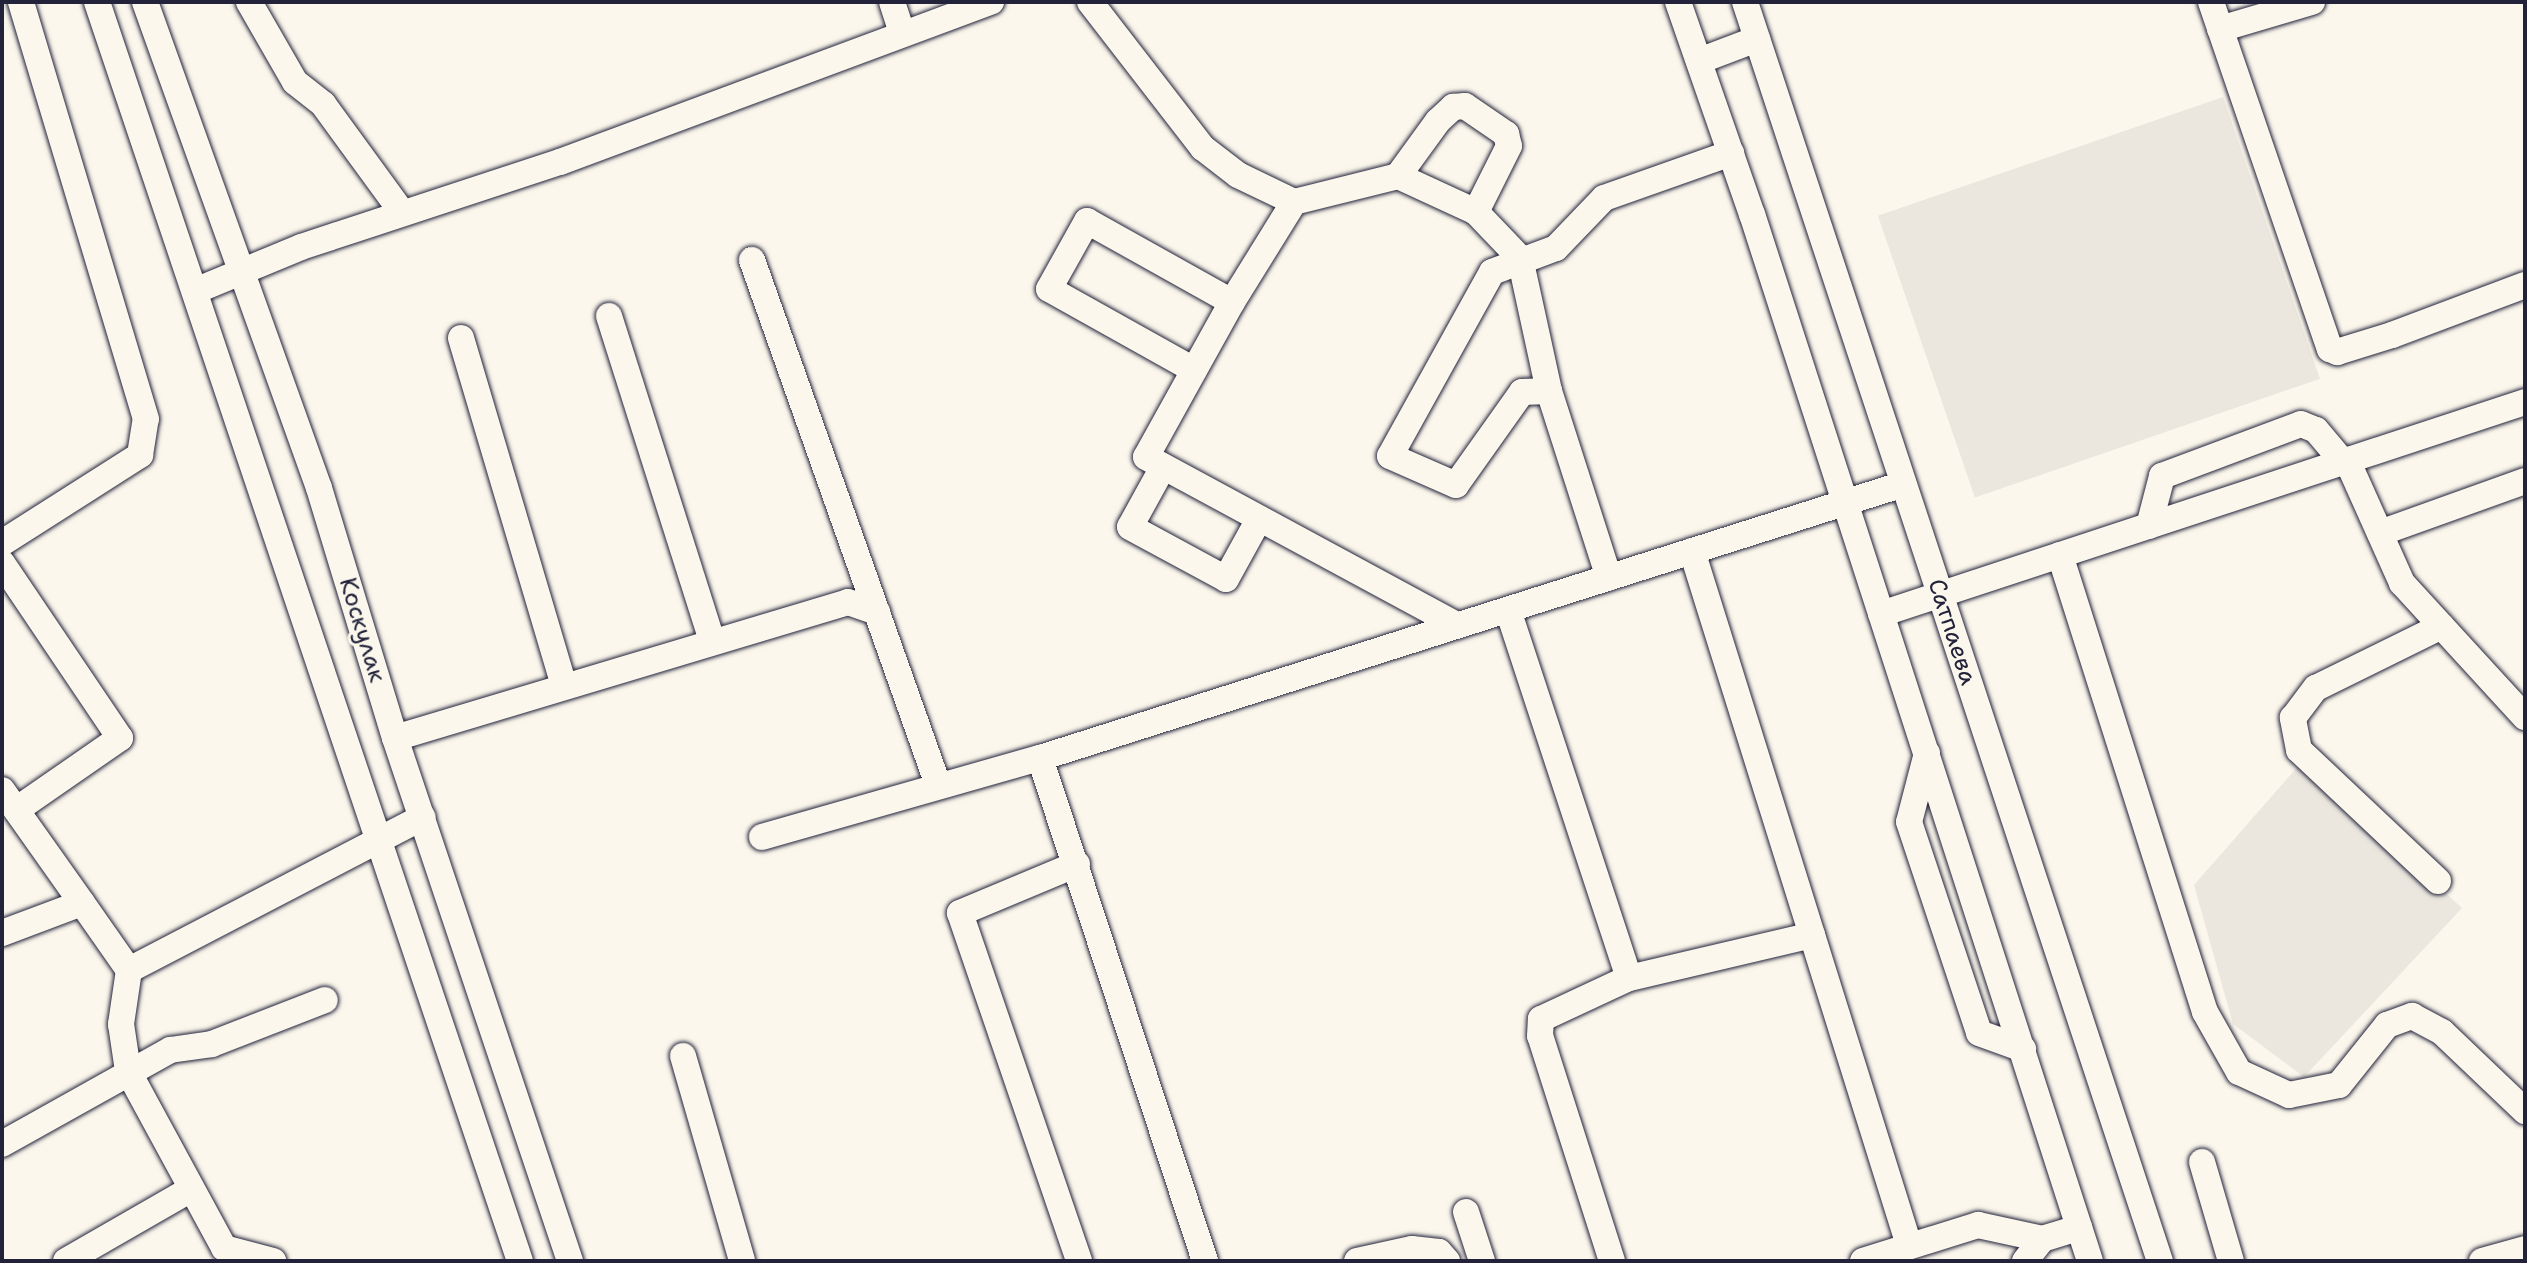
<!DOCTYPE html>
<meta charset="utf-8">
<style>
body{margin:0}
#map{position:relative;width:2527px;height:1263px;overflow:hidden;background:#fbf7ec;font-family:"Shantell Sans",sans-serif}
div>[style]{position:absolute}
.built>*{inset:0;background:#ebe7df;transform-origin:0 0}
.roads{filter:drop-shadow(0 0 2px #22223b) drop-shadow(0 0 2px #22223b)}
.minor>*{height:26px;margin:-13px;padding:0 13px;transform-origin:13px;border-radius:13px;background:#fbf7ec}
span{translate:-50% -50%;white-space:nowrap;text-align:center;line-height:1.15;-webkit-text-stroke:6px #fbf7ec;paint-order:stroke}
.street-label{font-size:24px;color:#22223b}
.frame{position:absolute;inset:0;border:4px solid #22223b;pointer-events:none}
</style>
<div id="map">
<div class="built">
<i style="left:2223px;top:97px;width:298px;height:365px;rotate:71deg"></i>
<i style="clip-path:polygon(2301px 763px,2462px 908px,2304px 1077px,2233px 1024px,2194px 885px)"></i>
</div>
<div class="roads">
<div class="minor">
<i style="left:97px;top:2px;width:1328px;rotate:71.43deg"></i>
<i style="left:145px;top:2px;width:516px;rotate:70.3deg"></i>
<i style="left:319px;top:488px;width:261px;rotate:73.1deg"></i>
<i style="left:395px;top:738px;width:552px;rotate:71.5deg"></i>
<i style="left:249px;top:2px;width:92px;rotate:60.1deg"></i>
<i style="left:295px;top:82px;width:36px;rotate:38deg"></i>
<i style="left:323px;top:104px;width:132px;rotate:53.9deg"></i>
<i style="left:892px;top:2px;width:33px;rotate:72deg"></i>
<i style="left:1090px;top:2px;width:185px;rotate:52.3deg"></i>
<i style="left:1203px;top:148px;width:44px;rotate:37.6deg"></i>
<i style="left:1238px;top:175px;width:62px;rotate:25.7deg"></i>
<i style="left:1294px;top:202px;width:107px;rotate:-14deg"></i>
<i style="left:1398px;top:176px;width:86px;rotate:24.8deg"></i>
<i style="left:1476px;top:212px;width:64px;rotate:46.3deg"></i>
<i style="left:1520px;top:258px;width:136px;rotate:77.7deg"></i>
<i style="left:1549px;top:391px;width:196px;rotate:72.2deg"></i>
<i style="left:1678px;top:2px;width:225px;rotate:70.8deg"></i>
<i style="left:1752px;top:214px;width:1100px;rotate:72.11deg"></i>
<i style="left:1745px;top:2px;width:1326px;rotate:71.76deg"></i>
<i style="left:2211px;top:2px;width:367px;rotate:71.1deg"></i>
<i style="left:2330px;top:349px;width:8px;rotate:23deg"></i>
<i style="left:2337px;top:352px;width:58px;rotate:-17.2deg"></i>
<i style="left:2392px;top:335px;width:142px;rotate:-20.6deg"></i>
<i style="left:2220px;top:29px;width:96px;rotate:-16.4deg"></i>
<i style="left:1699px;top:61px;width:62px;rotate:-20.8deg"></i>
<i style="left:1398px;top:176px;width:68px;rotate:-54deg"></i>
<i style="left:1438px;top:121px;width:21px;rotate:-43deg"></i>
<i style="left:1453px;top:107px;width:12px;rotate:-5deg"></i>
<i style="left:1465px;top:106px;width:50px;rotate:34.3deg"></i>
<i style="left:1506px;top:134px;width:12px;rotate:76deg"></i>
<i style="left:1509px;top:146px;width:74px;rotate:116.6deg"></i>
<i style="left:1294px;top:202px;width:118px;rotate:121.8deg"></i>
<i style="left:1232px;top:302px;width:177px;rotate:119deg"></i>
<i style="left:1146px;top:457px;width:353px;rotate:28.4deg"></i>
<i style="left:752px;top:260px;width:557px;rotate:70.49deg"></i>
<i style="left:195px;top:291px;width:115px;rotate:-22.5deg"></i>
<i style="left:301px;top:247px;width:273px;rotate:-18.2deg"></i>
<i style="left:560px;top:162px;width:460px;rotate:-20.4deg"></i>
<i style="left:609px;top:316px;width:340px;rotate:72.4deg"></i>
<i style="left:461px;top:338px;width:362px;rotate:73.5deg"></i>
<i style="left:1194px;top:370px;width:166px;rotate:-150.8deg"></i>
<i style="left:1049px;top:289px;width:78px;rotate:-60.8deg"></i>
<i style="left:1087px;top:221px;width:166px;rotate:29.2deg"></i>
<i style="left:1549px;top:391px;width:27px;rotate:178deg"></i>
<i style="left:1522px;top:392px;width:114px;rotate:125.4deg"></i>
<i style="left:1456px;top:485px;width:72px;rotate:-156.3deg"></i>
<i style="left:1390px;top:456px;width:210px;rotate:-61deg"></i>
<i style="left:1492px;top:272px;width:68px;rotate:-20.6deg"></i>
<i style="left:1556px;top:248px;width:69px;rotate:-46.2deg"></i>
<i style="left:1604px;top:198px;width:135px;rotate:-19.5deg"></i>
<i style="left:2347px;top:460px;width:135px;rotate:65.9deg"></i>
<i style="left:2402px;top:583px;width:182px;rotate:47.5deg"></i>
<i style="left:1163px;top:467px;width:68px;rotate:118.8deg"></i>
<i style="left:1130px;top:527px;width:109px;rotate:28.4deg"></i>
<i style="left:1226px;top:579px;width:68px;rotate:-61.2deg"></i>
<i style="left:2149px;top:526px;width:52px;rotate:-75.4deg"></i>
<i style="left:2162px;top:476px;width:148px;rotate:-20.5deg"></i>
<i style="left:2301px;top:424px;width:16px;rotate:22deg"></i>
<i style="left:2316px;top:430px;width:42px;rotate:49.8deg"></i>
<i style="left:2380px;top:533px;width:154px;rotate:-19.7deg"></i>
<i style="left:2px;top:543px;width:164px;rotate:-32.5deg"></i>
<i style="left:140px;top:455px;width:36px;rotate:-81deg"></i>
<i style="left:146px;top:419px;width:435px;rotate:-106.7deg"></i>
<i style="left:1692px;top:551px;width:727px;rotate:72.64deg"></i>
<i style="left:2060px;top:555px;width:479px;rotate:72.4deg"></i>
<i style="left:2205px;top:1012px;width:69px;rotate:60.5deg"></i>
<i style="left:2239px;top:1072px;width:55px;rotate:24.7deg"></i>
<i style="left:2289px;top:1095px;width:51px;rotate:-11.3deg"></i>
<i style="left:2339px;top:1085px;width:77px;rotate:-51.3deg"></i>
<i style="left:2387px;top:1025px;width:27px;rotate:-20deg"></i>
<i style="left:2412px;top:1016px;width:34px;rotate:28deg"></i>
<i style="left:2442px;top:1032px;width:115px;rotate:43.6deg"></i>
<i style="left:2px;top:563px;width:211px;rotate:56deg"></i>
<i style="left:120px;top:738px;width:126px;rotate:145.3deg"></i>
<i style="left:1508px;top:610px;width:387px;rotate:71.8deg"></i>
<i style="left:1881px;top:614px;width:678px;rotate:-18.22deg"></i>
<i style="left:395px;top:738px;width:473px;rotate:-16.7deg"></i>
<i style="left:848px;top:602px;width:31px;rotate:19deg"></i>
<i style="left:1927px;top:753px;width:71px;rotate:104.6deg"></i>
<i style="left:1909px;top:822px;width:222px;rotate:71.6deg"></i>
<i style="left:1979px;top:1033px;width:47px;rotate:20deg"></i>
<i style="left:1040px;top:758px;width:529px;rotate:71.84deg"></i>
<i style="left:2px;top:790px;width:138px;rotate:54.7deg"></i>
<i style="left:762px;top:837px;width:289px;rotate:-15.9deg"></i>
<i style="left:1040px;top:758px;width:906px;rotate:-17.6deg"></i>
<i style="left:1077px;top:864px;width:127px;rotate:157.3deg"></i>
<i style="left:960px;top:913px;width:368px;rotate:71.1deg"></i>
<i style="left:2438px;top:881px;width:191px;rotate:-136.7deg"></i>
<i style="left:2299px;top:750px;width:33px;rotate:-101deg"></i>
<i style="left:2293px;top:718px;width:38px;rotate:-53deg"></i>
<i style="left:2316px;top:688px;width:140px;rotate:-26.2deg"></i>
<i style="left:2px;top:933px;width:85px;rotate:-20.6deg"></i>
<i style="left:82px;top:903px;width:82px;rotate:55deg"></i>
<i style="left:129px;top:970px;width:331px;rotate:-27.5deg"></i>
<i style="left:129px;top:970px;width:55px;rotate:98.4deg"></i>
<i style="left:121px;top:1024px;width:48px;rotate:81.5deg"></i>
<i style="left:128px;top:1071px;width:201px;rotate:61.5deg"></i>
<i style="left:224px;top:1248px;width:51px;rotate:14.9deg"></i>
<i style="left:683px;top:1056px;width:213px;rotate:73.9deg"></i>
<i style="left:2px;top:1144px;width:193px;rotate:-29.2deg"></i>
<i style="left:170px;top:1050px;width:42px;rotate:-8.1deg"></i>
<i style="left:212px;top:1044px;width:121px;rotate:-21.3deg"></i>
<i style="left:2202px;top:1162px;width:103px;rotate:73.7deg"></i>
<i style="left:1466px;top:1212px;width:52px;rotate:71.9deg"></i>
<i style="left:66px;top:1261px;width:144px;rotate:-29.9deg"></i>
<i style="left:1357px;top:1261px;width:56px;rotate:-12.3deg"></i>
<i style="left:1412px;top:1249px;width:27px;rotate:6deg"></i>
<i style="left:1439px;top:1252px;width:12px;rotate:48deg"></i>
<i style="left:1612px;top:1261px;width:236px;rotate:-107.7deg"></i>
<i style="left:1540px;top:1036px;width:17px;rotate:-87deg"></i>
<i style="left:1541px;top:1019px;width:97px;rotate:-25deg"></i>
<i style="left:1629px;top:978px;width:188px;rotate:-13.2deg"></i>
<i style="left:1863px;top:1261px;width:121px;rotate:-17.4deg"></i>
<i style="left:1978px;top:1225px;width:66px;rotate:12.3deg"></i>
<i style="left:2042px;top:1239px;width:39px;rotate:-17deg"></i>
<i style="left:2025px;top:1261px;width:28px;rotate:-52deg"></i>
<i style="left:2482px;top:1261px;width:45px;rotate:-15.6deg"></i>
</div>
</div>
<div class="street-label">
<span style="left:362px;top:630px;rotate:73deg">Коскулак</span>
<span style="left:1952px;top:632px;rotate:72deg">Сатпаева</span>
</div>
<div class="frame"></div>
</div>
